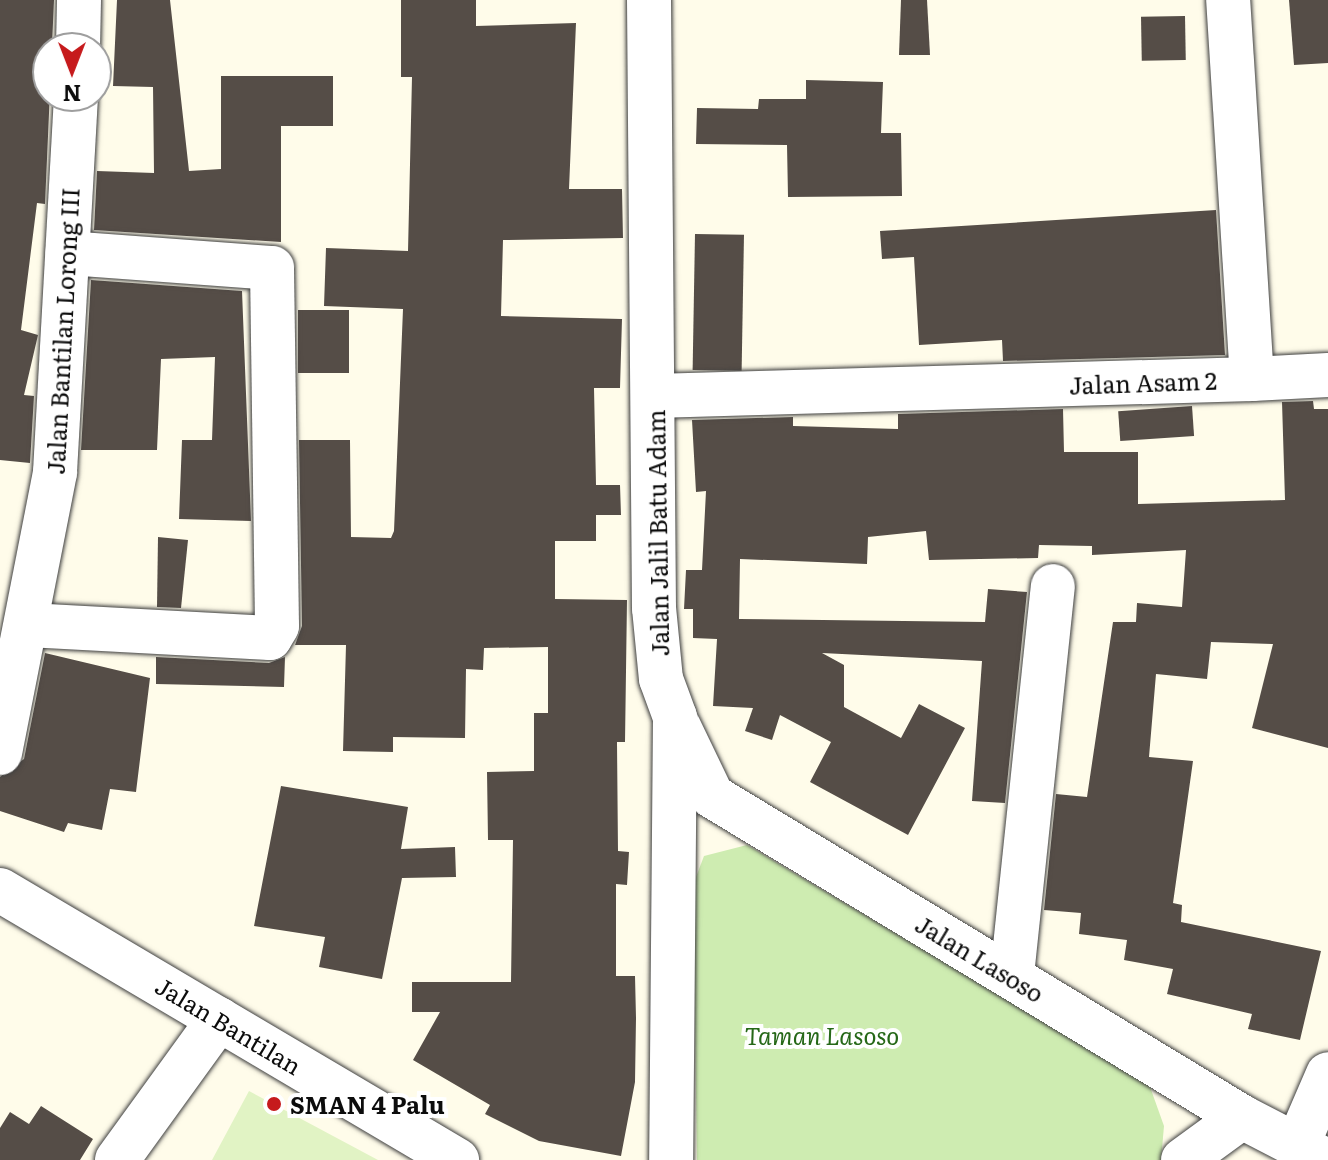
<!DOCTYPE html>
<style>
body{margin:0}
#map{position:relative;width:1328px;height:1160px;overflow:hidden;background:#fffcea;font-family:Literata,serif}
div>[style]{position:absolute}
.green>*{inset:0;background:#ceecb1}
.pitch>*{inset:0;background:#e1f3c4}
.building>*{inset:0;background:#554d47;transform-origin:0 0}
.roads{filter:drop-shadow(0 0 2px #3f3f3f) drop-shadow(0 0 2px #3f3f3f)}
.minor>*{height:44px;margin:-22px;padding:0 22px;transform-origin:22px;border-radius:22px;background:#fff}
.dots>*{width:22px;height:22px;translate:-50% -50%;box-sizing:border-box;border:4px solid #fff;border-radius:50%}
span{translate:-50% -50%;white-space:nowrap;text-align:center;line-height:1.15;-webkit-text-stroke:8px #fff;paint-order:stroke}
.street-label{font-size:24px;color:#0c0c0c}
.park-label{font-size:24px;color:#266818;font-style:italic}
.poi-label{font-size:24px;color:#0c0c0c;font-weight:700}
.left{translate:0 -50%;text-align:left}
.north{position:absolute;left:32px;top:32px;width:80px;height:80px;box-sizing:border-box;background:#fff;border:2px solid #9e9e9e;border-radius:50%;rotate:180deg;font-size:22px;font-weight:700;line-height:32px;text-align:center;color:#0c0c0c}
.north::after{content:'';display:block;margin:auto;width:28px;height:36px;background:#c61a1c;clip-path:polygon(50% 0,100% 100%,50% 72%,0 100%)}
</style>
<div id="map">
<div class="green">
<i style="clip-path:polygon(747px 845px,1149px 1084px,1164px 1126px,1161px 1160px,697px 1160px,693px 885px,704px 856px)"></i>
</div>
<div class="pitch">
<i style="clip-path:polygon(249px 1091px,378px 1160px,212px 1160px)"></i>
</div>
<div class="building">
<i style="clip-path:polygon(0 0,54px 0,45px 204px,37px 203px,21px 330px,38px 335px,24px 395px,34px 396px,30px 463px,0 460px)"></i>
<i style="clip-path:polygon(117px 0,170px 0,189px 171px,221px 169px,221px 76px,333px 76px,333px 126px,281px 126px,281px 242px,94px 230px,97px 171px,154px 173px,153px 87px,113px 86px)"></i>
<i style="clip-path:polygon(401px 0,476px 0,476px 26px,576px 23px,569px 189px,622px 189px,623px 238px,503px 240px,501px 316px,622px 319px,620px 388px,594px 388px,596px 485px,620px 485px,621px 515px,596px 515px,596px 541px,555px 541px,555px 599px,627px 600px,625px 742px,617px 742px,618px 851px,629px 852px,627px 885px,616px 884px,616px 976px,635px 976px,636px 1018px,635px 1082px,621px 1156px,539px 1141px,485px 1114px,490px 1105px,413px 1060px,440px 1012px,412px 1012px,412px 982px,511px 982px,513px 840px,488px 840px,487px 772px,534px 771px,534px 713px,548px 713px,548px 647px,484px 648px,483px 670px,466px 669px,465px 738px,393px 737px,393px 752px,343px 751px,346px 645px,295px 645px,302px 626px,299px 440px,350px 440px,351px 537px,391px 538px,394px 531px,403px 309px,324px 306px,326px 248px,408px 251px,412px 77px,401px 77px)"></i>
<i style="clip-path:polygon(901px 0,927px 0,930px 55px,899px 55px)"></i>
<i style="clip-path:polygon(1289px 0,1328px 0,1328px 63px,1294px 65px)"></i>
<i style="left:1185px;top:16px;width:44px;height:44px;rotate:89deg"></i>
<i style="clip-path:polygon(806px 80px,883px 82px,881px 133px,901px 133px,902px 196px,788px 197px,787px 145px,696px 144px,697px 108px,758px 109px,759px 99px,806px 99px)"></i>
<i style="clip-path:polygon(1216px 210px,1225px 355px,1003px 361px,1002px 340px,919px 345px,914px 257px,882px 259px,880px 231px)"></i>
<i style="left:695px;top:234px;width:49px;height:136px;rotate:1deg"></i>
<i style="clip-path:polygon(91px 280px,242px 291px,251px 521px,179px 519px,182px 440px,212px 440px,215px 357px,161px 359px,157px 450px,81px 450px)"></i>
<i style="left:298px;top:310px;width:51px;height:63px"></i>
<i style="clip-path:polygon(1313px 401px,1314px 409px,1328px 409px,1328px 748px,1252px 728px,1273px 644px,1211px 642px,1207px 679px,1156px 674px,1149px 757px,1193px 761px,1173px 903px,1182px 905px,1181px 922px,1321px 951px,1300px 1040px,1248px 1029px,1252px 1014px,1167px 994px,1173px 969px,1124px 960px,1127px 940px,1079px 934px,1081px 913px,1044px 910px,1056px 794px,1087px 797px,1113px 622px,1136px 622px,1137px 603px,1182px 607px,1186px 550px,1092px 555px,1092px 546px,1039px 545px,1038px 558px,929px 560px,926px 531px,868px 537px,867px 564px,740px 559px,739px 619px,985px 622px,988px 589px,1027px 592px,1005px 803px,972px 801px,982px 661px,822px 653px,844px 665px,844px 707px,901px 738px,919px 704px,965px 728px,908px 835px,810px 782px,831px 742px,780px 715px,772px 740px,745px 731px,753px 708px,713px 706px,717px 639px,693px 638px,693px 609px,684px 609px,686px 570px,702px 570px,706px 491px,696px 492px,692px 420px,793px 417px,793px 426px,898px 429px,898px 414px,1063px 409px,1064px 452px,1138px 452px,1138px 504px,1285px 500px,1282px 402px)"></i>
<i style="left:1192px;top:406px;width:30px;height:74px;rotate:86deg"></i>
<i style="clip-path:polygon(158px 537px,188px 540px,181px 608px,157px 607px)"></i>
<i style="clip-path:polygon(45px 653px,150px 678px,136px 792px,110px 789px,102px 830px,68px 823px,64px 832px,0 811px,0 777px,24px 759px)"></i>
<i style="clip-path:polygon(156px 657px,269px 663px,285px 657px,284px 687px,156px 684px)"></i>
<i style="clip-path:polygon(281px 786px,408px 807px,401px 849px,455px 847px,456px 877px,402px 878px,382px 979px,319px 967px,325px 937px,254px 926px)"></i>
<i style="clip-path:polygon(41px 1106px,93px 1139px,80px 1160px,0 1160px,0 1128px,10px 1112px,29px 1124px)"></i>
</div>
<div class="roads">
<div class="minor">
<i style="left:649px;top:0;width:608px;rotate:89.53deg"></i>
<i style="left:654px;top:608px;width:71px;rotate:84.4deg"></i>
<i style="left:661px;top:679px;width:40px;rotate:69.8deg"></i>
<i style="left:675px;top:717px;width:443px;rotate:90.5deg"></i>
<i style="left:78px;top:48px;width:48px;rotate:-88.8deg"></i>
<i style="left:1252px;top:379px;width:76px;rotate:-3deg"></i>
<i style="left:654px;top:396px;width:598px;rotate:-1.63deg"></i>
<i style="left:1252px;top:379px;width:380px;rotate:-93.6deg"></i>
<i style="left:28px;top:625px;width:242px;rotate:3.1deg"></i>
<i style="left:270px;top:638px;width:14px;rotate:-60deg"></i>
<i style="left:277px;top:626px;width:358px;rotate:-90.8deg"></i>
<i style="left:272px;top:268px;width:205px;rotate:-175.8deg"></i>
<i style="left:679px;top:727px;width:76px;rotate:64.4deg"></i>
<i style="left:712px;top:796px;width:620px;rotate:31.2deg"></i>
<i style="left:1242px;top:1117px;width:93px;rotate:27.4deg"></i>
<i style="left:0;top:753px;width:286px;rotate:-78.9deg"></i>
<i style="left:55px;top:472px;width:377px;rotate:-86.8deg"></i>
<i style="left:0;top:890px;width:531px;rotate:30.58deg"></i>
<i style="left:1012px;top:975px;width:391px;rotate:-84deg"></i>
<i style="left:1297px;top:1146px;width:78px;rotate:-66.7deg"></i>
<i style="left:117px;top:1160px;width:174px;rotate:-54.1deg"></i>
<i style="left:1183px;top:1160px;width:73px;rotate:-36.1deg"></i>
</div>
</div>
<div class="dots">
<i style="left:274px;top:1104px;background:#c61a1c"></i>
</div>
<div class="street-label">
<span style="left:62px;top:331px;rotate:-87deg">Jalan Bantilan Lorong III</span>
<span style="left:1143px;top:382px;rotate:-2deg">Jalan Asam 2</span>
<span style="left:657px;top:533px;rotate:-91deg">Jalan Jalil Batu Adam</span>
<span style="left:980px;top:958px;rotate:31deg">Jalan Lasoso</span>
<span style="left:229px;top:1025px;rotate:31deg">Jalan Bantilan</span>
</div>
<div class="park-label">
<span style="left:822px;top:1035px">Taman Lasoso</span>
</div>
<div class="poi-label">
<span class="left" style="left:290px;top:1104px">SMAN 4 Palu</span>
</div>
<div class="north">N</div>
</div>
